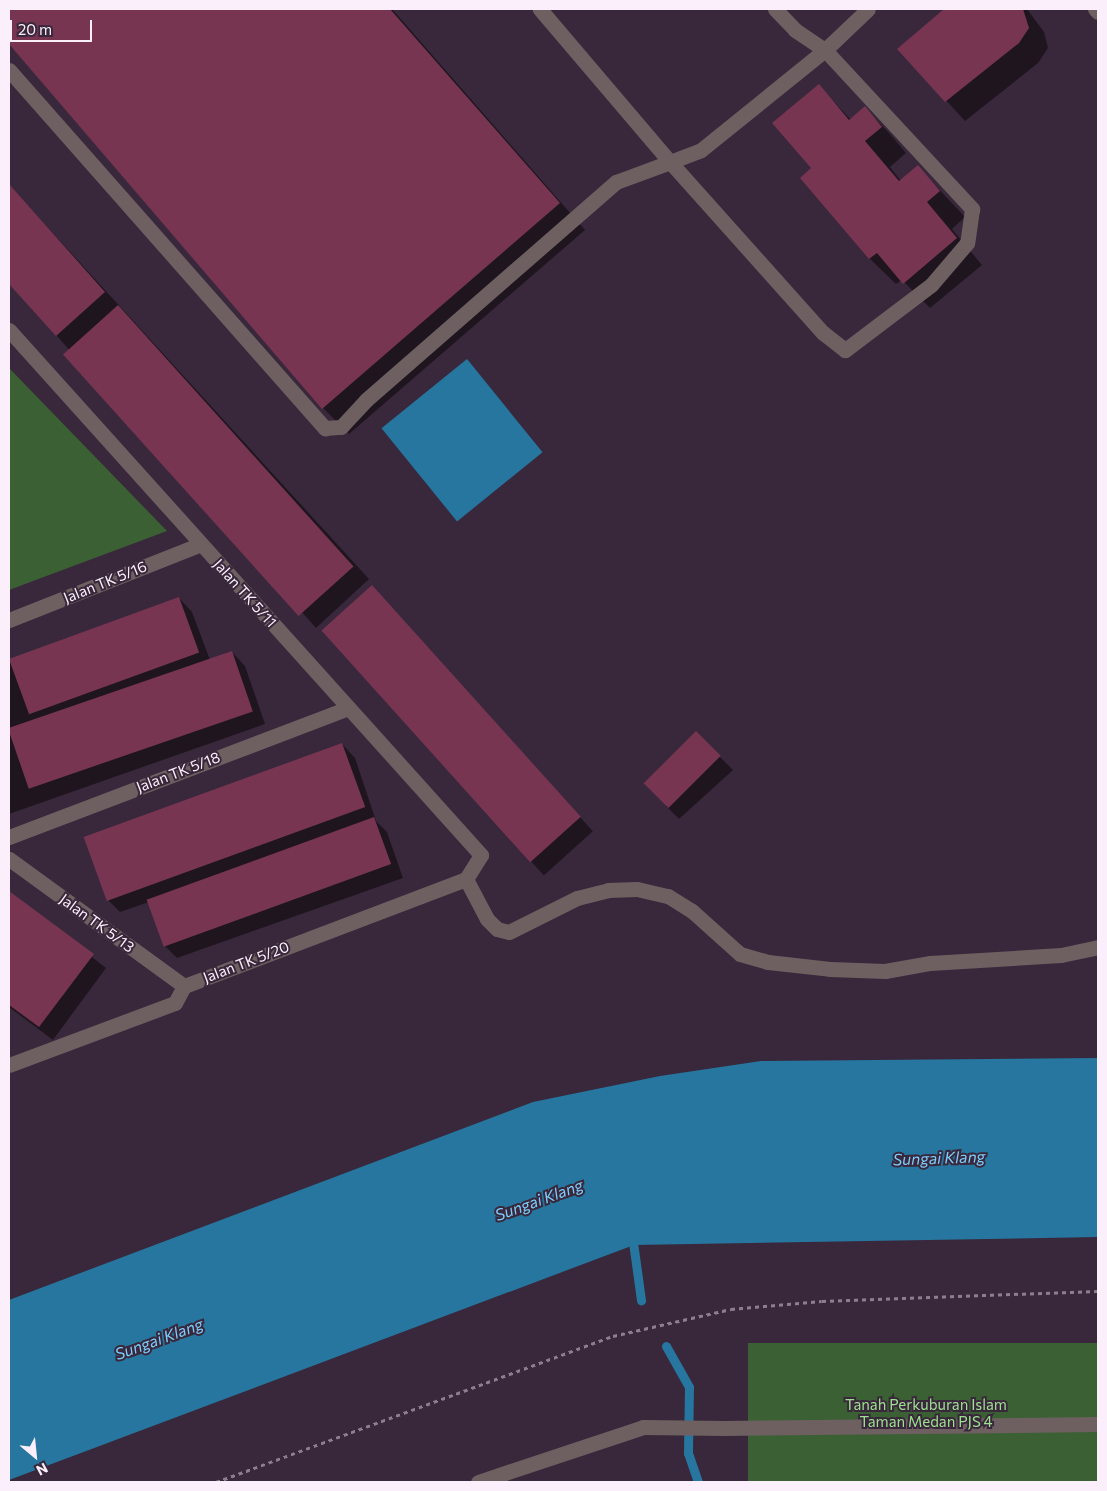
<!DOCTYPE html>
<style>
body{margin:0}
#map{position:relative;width:1107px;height:1491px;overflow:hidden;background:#39283b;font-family:Commissioner,sans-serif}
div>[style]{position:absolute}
.green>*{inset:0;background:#3b6034;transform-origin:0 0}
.water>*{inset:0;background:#26769f;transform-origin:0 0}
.shadow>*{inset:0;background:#0007;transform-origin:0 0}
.stream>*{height:9px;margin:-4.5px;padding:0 4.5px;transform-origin:4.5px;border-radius:4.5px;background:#26769f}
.building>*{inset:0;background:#773552;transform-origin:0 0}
.path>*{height:3px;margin-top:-1.5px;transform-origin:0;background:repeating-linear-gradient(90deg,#8c7e8e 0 4px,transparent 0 8px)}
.lane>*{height:15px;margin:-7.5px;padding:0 7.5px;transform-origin:7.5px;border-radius:7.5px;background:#6e6061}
.street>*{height:15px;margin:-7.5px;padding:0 7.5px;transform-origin:7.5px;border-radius:7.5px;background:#6e6061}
span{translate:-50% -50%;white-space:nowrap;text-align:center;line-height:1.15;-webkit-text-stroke:4px #39283b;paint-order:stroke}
.street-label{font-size:15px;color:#fbeffc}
.park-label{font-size:15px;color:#9de190}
.water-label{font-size:16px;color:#7dcdfd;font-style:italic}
.frame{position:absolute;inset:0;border:10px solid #fbeffc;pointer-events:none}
.north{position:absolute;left:10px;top:1431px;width:50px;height:50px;-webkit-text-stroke:4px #39283b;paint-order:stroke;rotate:152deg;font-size:14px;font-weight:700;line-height:20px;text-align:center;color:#fbeffc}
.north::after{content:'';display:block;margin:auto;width:18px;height:22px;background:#fbeffc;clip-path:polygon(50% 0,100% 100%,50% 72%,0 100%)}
.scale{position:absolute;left:10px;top:20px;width:82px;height:22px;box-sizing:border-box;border:2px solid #fbeffc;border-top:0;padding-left:6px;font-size:15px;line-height:18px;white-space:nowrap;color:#fbeffc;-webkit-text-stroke:4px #39283b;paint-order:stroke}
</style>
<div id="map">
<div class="green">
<i style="clip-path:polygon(9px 368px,167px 531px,9px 590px)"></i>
<i style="left:1098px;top:1343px;width:139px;height:350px;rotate:90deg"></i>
</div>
<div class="water">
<i style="left:467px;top:359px;width:120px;height:110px;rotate:51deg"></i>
<i style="clip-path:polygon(1098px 1058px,1098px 1237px,634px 1245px,9px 1480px,9px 1300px,533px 1102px,660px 1076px,761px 1061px)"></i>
</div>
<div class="shadow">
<i style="clip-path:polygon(9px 9px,392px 9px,585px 230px,349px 434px,323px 408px,9px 42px)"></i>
<i style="clip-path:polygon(945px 9px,1027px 9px,1044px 32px,1048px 48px,1038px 63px,965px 121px,899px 49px)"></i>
<i style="clip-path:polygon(819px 86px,851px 120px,865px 108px,890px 134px,906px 153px,890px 167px,901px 181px,918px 167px,965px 217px,952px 229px,982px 265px,930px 308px,902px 280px,896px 284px,870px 259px,802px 178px,813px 168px)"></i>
<i style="clip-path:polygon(9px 185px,369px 579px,316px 628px,9px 282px)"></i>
<i style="left:372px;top:586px;width:330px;height:66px;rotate:48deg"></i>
<i style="clip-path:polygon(179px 598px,192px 612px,210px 660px,232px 652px,245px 666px,265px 724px,9px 814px,9px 661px)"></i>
<i style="clip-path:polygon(696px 733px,733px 770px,679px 819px,666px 806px)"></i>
<i style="clip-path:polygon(342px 744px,355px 758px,376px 821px,387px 832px,403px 878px,177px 958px,164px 945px,149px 902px,120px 912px,107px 899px)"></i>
<i style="clip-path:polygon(9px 892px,106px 968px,53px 1040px,9px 1007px)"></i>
</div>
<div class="stream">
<i style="left:632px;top:1235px;width:66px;rotate:82.1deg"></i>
<i style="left:666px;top:1346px;width:47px;rotate:60.7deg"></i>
<i style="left:689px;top:1387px;width:66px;rotate:90.9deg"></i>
<i style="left:688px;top:1453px;width:31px;rotate:71deg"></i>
</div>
<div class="building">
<i style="clip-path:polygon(9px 9px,390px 9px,560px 203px,322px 409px,9px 44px)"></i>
<i style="clip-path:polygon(944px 9px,1023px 9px,1029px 28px,1019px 43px,945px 102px,897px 49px)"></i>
<i style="clip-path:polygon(819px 84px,849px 120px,865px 106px,882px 127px,865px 141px,899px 181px,918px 165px,940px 191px,927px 202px,957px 238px,903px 284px,877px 253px,869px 259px,800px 178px,811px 168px,772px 123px)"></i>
<i style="clip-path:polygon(9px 184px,105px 292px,56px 336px,9px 284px)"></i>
<i style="left:118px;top:305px;width:352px;height:74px;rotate:48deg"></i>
<i style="left:372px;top:585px;width:312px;height:68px;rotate:48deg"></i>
<i style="left:179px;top:597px;width:59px;height:181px;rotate:70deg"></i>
<i style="left:232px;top:651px;width:64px;height:237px;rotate:71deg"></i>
<i style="left:696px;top:731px;width:35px;height:74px;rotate:45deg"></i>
<i style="left:342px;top:743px;width:68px;height:275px;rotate:70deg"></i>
<i style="left:374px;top:817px;width:50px;height:242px;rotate:70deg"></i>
<i style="clip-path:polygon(9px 891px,94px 954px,39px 1027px,9px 1005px)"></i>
</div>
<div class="path">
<i style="left:216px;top:1482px;width:423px;rotate:-20.2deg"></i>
<i style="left:613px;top:1336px;width:121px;rotate:-12.9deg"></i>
<i style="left:731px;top:1309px;width:91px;rotate:-5deg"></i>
<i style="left:822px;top:1301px;width:276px;rotate:-2.1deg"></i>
</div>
<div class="lane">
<i style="left:775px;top:9px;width:29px;rotate:46deg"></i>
<i style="left:795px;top:30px;width:36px;rotate:34deg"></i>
<i style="left:825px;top:50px;width:59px;rotate:-43.6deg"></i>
<i style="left:1095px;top:9px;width:4px;rotate:45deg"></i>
<i style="left:9px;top:70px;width:478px;rotate:48.6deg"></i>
<i style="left:325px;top:428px;width:16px;rotate:-4deg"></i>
<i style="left:341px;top:427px;width:37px;rotate:-47deg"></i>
<i style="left:366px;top:400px;width:332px;rotate:-41.1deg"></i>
<i style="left:616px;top:182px;width:58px;rotate:-20.3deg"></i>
<i style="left:670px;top:162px;width:33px;rotate:-21deg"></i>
<i style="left:701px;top:150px;width:159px;rotate:-38.9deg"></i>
<i style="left:825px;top:50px;width:217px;rotate:47.2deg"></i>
<i style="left:972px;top:209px;width:34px;rotate:98deg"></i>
<i style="left:967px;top:243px;width:55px;rotate:130.6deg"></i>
<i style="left:931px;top:285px;width:108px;rotate:142.9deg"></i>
<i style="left:845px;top:350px;width:28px;rotate:-142deg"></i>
<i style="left:823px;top:333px;width:229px;rotate:-131.8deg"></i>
<i style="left:670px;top:162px;width:201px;rotate:-130.4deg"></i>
<i style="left:9px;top:1065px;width:177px;rotate:-20.5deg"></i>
<i style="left:175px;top:1003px;width:19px;rotate:-62deg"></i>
<i style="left:725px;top:1428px;width:373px;rotate:-0.6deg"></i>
</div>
<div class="street">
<i style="left:9px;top:330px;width:706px;rotate:48.04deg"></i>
<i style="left:481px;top:855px;width:28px;rotate:122deg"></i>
<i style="left:466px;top:879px;width:302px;rotate:159.2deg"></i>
<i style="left:184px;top:986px;width:216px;rotate:-144deg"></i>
<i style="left:9px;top:620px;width:206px;rotate:-21.6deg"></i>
<i style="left:9px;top:837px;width:363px;rotate:-20.8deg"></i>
<i style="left:466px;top:879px;width:45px;rotate:62.3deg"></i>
<i style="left:487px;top:919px;width:14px;rotate:45deg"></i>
<i style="left:497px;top:929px;width:12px;rotate:14deg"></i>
<i style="left:509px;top:932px;width:76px;rotate:-26.6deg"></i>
<i style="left:577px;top:898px;width:32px;rotate:-14deg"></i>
<i style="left:608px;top:890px;width:29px;rotate:-2deg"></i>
<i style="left:637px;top:889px;width:32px;rotate:13deg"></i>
<i style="left:668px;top:896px;width:28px;rotate:32deg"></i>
<i style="left:692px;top:911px;width:64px;rotate:41.9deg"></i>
<i style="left:740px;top:954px;width:29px;rotate:16deg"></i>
<i style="left:768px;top:962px;width:62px;rotate:6.4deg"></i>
<i style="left:830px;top:969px;width:55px;rotate:2.1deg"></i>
<i style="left:885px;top:971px;width:46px;rotate:-10.1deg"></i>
<i style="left:930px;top:963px;width:131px;rotate:-3.5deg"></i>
<i style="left:1061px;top:955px;width:38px;rotate:-12deg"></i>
<i style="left:478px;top:1482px;width:174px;rotate:-18.4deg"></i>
<i style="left:643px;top:1427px;width:82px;rotate:0.7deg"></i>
</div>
<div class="street-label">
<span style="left:105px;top:582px;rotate:-22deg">Jalan TK 5/16</span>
<span style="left:245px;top:593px;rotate:48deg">Jalan TK 5/11</span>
<span style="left:178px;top:772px;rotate:-21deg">Jalan TK 5/18</span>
<span style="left:97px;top:923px;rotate:36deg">Jalan TK 5/13</span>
<span style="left:246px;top:962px;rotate:-21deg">Jalan TK 5/20</span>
</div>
<div class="park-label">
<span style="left:926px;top:1413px">Tanah Perkuburan Islam<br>Taman Medan PJS 4</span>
</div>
<div class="water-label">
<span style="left:939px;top:1158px;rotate:-2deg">Sungai Klang</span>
<span style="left:539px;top:1200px;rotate:-20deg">Sungai Klang</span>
<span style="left:159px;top:1339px;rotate:-20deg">Sungai Klang</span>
</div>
<div class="frame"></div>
<div class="north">N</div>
<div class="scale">20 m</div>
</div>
